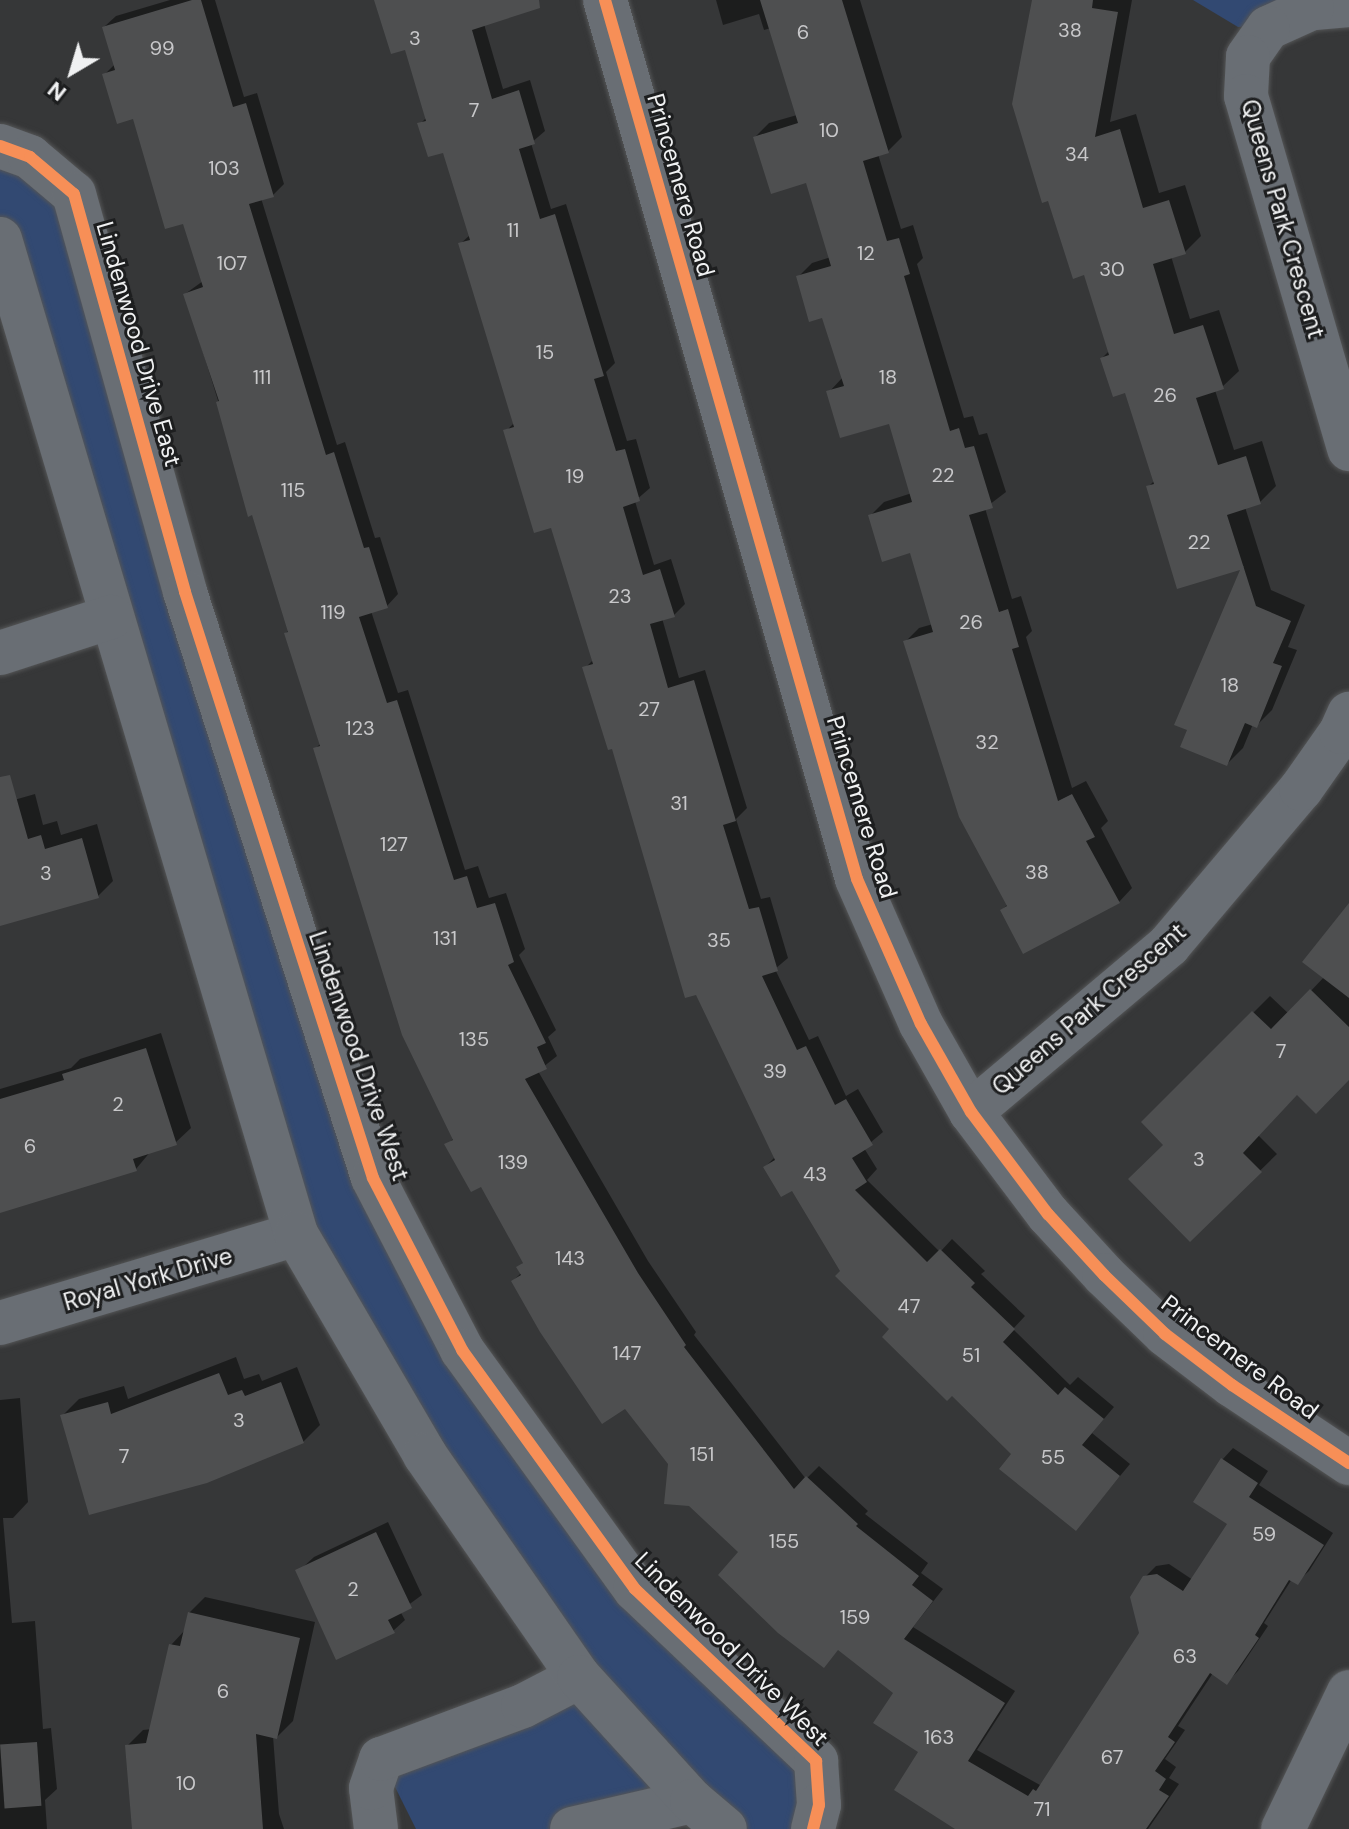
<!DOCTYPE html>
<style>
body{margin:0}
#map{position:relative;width:1349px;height:1829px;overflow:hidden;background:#363738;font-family:"DM Sans",sans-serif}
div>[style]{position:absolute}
.green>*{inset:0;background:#324972}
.shadow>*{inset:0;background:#0007}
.building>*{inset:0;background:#4e4f50;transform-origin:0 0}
.roads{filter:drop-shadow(0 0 2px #545556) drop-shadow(0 0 2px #545556)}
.minor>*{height:44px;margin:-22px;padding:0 22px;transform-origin:22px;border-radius:22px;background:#696e74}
.tertiary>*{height:44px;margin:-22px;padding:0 22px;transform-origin:22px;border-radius:22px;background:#696e74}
.cycleway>*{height:12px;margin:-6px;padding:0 6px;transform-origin:6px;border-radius:6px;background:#f78f57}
span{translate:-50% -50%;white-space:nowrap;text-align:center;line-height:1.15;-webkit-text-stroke:6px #1d1e1f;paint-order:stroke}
.number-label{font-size:20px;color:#c8c8ca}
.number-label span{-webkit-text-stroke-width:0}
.street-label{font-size:24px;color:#f0f1f2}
.north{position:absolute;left:32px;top:32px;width:80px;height:80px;-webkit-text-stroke:6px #1d1e1f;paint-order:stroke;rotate:218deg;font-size:22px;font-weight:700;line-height:32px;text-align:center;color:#f0f1f2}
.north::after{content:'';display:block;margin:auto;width:28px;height:36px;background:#f0f1f2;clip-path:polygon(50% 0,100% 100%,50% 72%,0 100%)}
</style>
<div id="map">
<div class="green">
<i style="clip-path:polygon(1193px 0,1277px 0,1288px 24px,1238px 27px)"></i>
<i style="clip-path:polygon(0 146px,74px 194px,373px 1178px,635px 1589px,816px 1761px,813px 1829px,725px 1829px,691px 1801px,572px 1829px,416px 1829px,381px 1759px,578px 1677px,296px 1234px,0 240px)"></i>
</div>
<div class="shadow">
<i style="clip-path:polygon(170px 0,215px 0,244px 97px,257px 93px,284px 184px,273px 195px,261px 198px,337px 445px,345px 442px,375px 538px,380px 537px,398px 594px,387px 606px,371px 611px,398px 693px,408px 690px,465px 870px,478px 866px,489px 898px,506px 893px,525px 949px,519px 955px,556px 1030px,548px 1037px,557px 1056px,538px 1071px,648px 1261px,696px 1332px,694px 1335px,806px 1479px,819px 1466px,868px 1511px,865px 1514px,928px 1563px,921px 1573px,943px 1589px,913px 1627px,1015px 1691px,977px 1750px,1040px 1785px,1046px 1779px,1141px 1634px,1145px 1577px,1156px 1566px,1169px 1564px,1193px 1580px,1229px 1523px,1222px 1460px,1233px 1448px,1268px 1471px,1259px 1485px,1333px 1533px,1309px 1571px,1297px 1582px,1292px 1579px,1264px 1623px,1268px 1626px,1238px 1671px,1227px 1682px,1213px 1673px,1178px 1726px,1185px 1730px,1165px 1759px,1176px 1767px,1169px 1778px,1179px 1784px,1148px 1829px,959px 1829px,895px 1692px,839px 1648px,823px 1666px,741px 1552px,625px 1406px,513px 1281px,522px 1272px,519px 1267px,525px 1261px,482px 1184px,447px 1145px,454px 1138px,315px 749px,321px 743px,286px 633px,289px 630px,185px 294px,203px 281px,184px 222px,135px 117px,104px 75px,115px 64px,104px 27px,116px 16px)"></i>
<i style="clip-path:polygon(376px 0,506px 0,484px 24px,503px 89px,530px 80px,545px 131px,531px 143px,551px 209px,566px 204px,615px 363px,606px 372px,627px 441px,636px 439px,650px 488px,635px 501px,654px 565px,671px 559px,685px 604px,674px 615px,662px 618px,679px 678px,705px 670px,747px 808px,736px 819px,761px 899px,770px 897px,788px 958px,775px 969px,809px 1040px,818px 1036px,846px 1096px,858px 1089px,883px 1132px,864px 1148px,877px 1169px,867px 1180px,940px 1252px,952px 1239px,985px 1271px,981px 1274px,1025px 1316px,1013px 1329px,1070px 1385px,1078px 1377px,1114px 1407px,1092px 1433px,1130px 1464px,1076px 1529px,1013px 1454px,892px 1329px,842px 1271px,793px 1188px,765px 1167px,775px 1157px,585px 668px,594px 659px,553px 525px,506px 431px,515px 422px,460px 244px,470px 235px,444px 150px,420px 124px,427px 117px,406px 48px)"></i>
<i style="clip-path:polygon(716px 0,860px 0,902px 137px,888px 151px,878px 154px,901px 229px,913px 225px,923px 258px,917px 264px,964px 418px,973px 416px,979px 435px,987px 433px,1006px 492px,985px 508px,1012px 599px,1021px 596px,1032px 631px,1026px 637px,1072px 788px,1086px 781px,1108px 821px,1101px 828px,1132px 888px,1119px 902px,1002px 910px,1008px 904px,905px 642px,919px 628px,933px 624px,912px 551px,870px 516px,884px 502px,912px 493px,890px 421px,829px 392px,843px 377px,823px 316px,798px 277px,812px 263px,831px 257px,808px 181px,755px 137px,769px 123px,797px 115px,771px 28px,764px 30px,759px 14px,723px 25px)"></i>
<i style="clip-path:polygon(1034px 0,1132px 0,1110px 122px,1136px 114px,1159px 193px,1185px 185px,1201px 236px,1185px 252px,1171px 256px,1190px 319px,1219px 310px,1239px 371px,1222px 387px,1215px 390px,1234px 450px,1262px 441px,1276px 486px,1260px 502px,1245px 507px,1271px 590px,1305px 605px,1288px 647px,1297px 650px,1272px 710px,1256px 726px,1253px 724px,1243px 748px,1227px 764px,1189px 729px,1177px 724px,1244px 566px,1178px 586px,1148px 487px,1155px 480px,1127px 391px,1102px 358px,1109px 351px)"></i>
<i style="clip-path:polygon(35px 794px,43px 825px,57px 821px,61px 835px,97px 824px,113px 881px,98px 896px,0 915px,0 804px)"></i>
<i style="clip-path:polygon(1349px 909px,1349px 1077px,1298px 1093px,1258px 1135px,1277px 1154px,1190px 1239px,1166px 1145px,1144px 1122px,1270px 996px,1289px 1014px,1325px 976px)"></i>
<i style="clip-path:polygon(161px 1033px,191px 1128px,175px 1143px,151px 1151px,136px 1169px,0 1209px,0 1089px,71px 1068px,80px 1059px)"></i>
<i style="clip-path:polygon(236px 1357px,244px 1379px,259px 1374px,262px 1381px,297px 1367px,320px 1425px,303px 1442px,62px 1416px,79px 1399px,124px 1386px,128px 1399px)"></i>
<i style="clip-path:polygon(20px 1398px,28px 1502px,13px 1518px,3px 1518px,12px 1623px,35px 1621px,43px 1729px,51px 1728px,57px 1789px,45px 1800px,47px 1829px,0 1829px,0 1400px)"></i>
<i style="clip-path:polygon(388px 1522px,422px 1595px,400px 1611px,405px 1620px,393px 1631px,302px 1568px,314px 1557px)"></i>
<i style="clip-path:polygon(205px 1597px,315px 1622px,293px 1721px,277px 1737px,273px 1736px,279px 1814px,284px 1829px,134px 1829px,127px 1746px,143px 1730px,152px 1729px,171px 1645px,185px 1630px,189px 1613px)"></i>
</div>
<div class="building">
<i style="clip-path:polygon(192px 0,201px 0,233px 107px,246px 103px,274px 197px,249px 204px,326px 455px,334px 452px,364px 548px,369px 547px,388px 608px,359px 617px,387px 703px,397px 700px,454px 880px,467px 876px,477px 908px,495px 903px,514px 962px,508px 965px,546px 1043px,537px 1047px,547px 1069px,525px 1079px,638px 1273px,686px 1345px,684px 1347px,794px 1489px,806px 1476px,858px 1524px,856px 1526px,919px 1576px,912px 1585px,933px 1601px,904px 1639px,1005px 1703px,968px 1761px,1028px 1796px,1033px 1789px,1036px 1791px,1139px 1633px,1130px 1597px,1143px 1576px,1157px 1574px,1183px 1591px,1227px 1524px,1193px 1502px,1221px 1458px,1258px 1483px,1249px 1497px,1324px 1545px,1298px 1585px,1289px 1580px,1255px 1635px,1259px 1638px,1227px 1685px,1210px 1673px,1168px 1737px,1175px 1742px,1155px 1771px,1166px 1779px,1159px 1790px,1169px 1796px,1146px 1829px,955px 1829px,894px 1790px,918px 1752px,873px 1723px,893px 1693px,838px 1650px,824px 1668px,778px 1633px,718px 1575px,738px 1552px,689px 1506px,664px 1504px,668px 1464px,625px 1409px,602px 1424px,540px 1332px,511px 1281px,521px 1275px,516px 1267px,523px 1263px,481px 1187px,471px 1192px,444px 1144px,453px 1140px,402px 1035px,313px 748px,320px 746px,284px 633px,288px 632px,252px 515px,248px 517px,216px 402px,219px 401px,183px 294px,203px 287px,183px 224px,165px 229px,133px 119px,117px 124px,102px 74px,115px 70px,102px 27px)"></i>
<i style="clip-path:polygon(374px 0,539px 0,540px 8px,472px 30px,492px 99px,519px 90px,535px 144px,519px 149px,540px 219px,555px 214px,604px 376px,594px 379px,616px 451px,625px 449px,640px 501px,623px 507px,643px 575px,660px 569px,675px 617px,650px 624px,668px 688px,694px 680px,736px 821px,723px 825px,749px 909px,759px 907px,778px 971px,762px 976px,797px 1050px,806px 1046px,835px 1105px,846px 1099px,873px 1145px,852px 1158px,867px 1182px,855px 1190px,927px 1262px,940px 1249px,975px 1283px,971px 1287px,1015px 1329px,1003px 1342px,1058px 1395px,1065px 1387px,1104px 1419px,1082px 1445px,1120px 1476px,1076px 1531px,999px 1469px,1011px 1454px,952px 1396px,947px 1401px,882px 1337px,889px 1329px,835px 1276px,840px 1271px,792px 1191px,781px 1197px,763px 1167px,775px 1160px,696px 995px,685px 998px,612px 749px,608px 750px,582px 667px,593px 664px,551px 528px,534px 533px,503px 430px,514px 427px,458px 243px,470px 240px,443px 153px,428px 157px,417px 123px,426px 121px,405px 50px,391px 54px)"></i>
<i style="clip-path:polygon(760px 0,842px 0,889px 153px,863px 161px,887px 241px,899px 238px,910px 274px,904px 276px,950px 431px,959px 428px,965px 448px,974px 446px,993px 508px,969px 515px,999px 612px,1008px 609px,1019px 647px,1012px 649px,1058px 801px,1072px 794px,1095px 837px,1086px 841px,1120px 903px,1023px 954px,1000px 910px,1007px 906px,959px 817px,903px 641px,933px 632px,910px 553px,882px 562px,868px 515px,912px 502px,889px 424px,840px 438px,826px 391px,844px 386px,822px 318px,809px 322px,796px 276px,831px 266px,806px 183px,771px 194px,753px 137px,798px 123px)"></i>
<i style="clip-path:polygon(1032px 0,1093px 0,1092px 8px,1118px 12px,1095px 137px,1120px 129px,1143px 208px,1169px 200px,1186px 254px,1153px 264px,1174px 334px,1203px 325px,1224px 389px,1196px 398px,1218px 465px,1246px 456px,1261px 504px,1227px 515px,1256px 606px,1291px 621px,1273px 663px,1282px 666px,1257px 728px,1245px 723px,1227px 766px,1180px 747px,1187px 730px,1174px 725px,1240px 570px,1177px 589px,1146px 486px,1154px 484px,1125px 393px,1113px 397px,1100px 358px,1109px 355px,1084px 275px,1073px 279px,1048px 201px,1042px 203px,1012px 104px)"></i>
<i style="clip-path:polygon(10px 775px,28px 839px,41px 835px,45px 849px,82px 838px,99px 898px,0 926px,0 777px)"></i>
<i style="clip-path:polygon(1349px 903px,1349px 998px,1302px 962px)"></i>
<i style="clip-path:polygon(1310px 989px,1349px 1027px,1349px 1080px,1316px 1114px,1297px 1095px,1243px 1153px,1262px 1172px,1190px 1242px,1128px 1179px,1163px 1145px,1141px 1122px,1252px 1011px,1271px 1029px)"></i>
<i style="clip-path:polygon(146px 1048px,177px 1145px,133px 1159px,137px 1171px,0 1213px,0 1099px,64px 1080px,62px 1074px)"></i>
<i style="clip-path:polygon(219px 1373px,228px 1395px,242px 1390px,245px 1396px,281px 1382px,304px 1443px,207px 1483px,89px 1515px,60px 1415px,108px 1402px,111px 1414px)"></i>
<i style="clip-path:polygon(376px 1532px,412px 1608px,388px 1620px,395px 1633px,336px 1660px,295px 1570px)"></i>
<i style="clip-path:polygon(188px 1612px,300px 1638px,277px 1739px,256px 1734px,263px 1829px,132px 1829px,125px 1745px,146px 1743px,169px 1644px,180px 1646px)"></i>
<i style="left:37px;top:1742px;width:64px;height:37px;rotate:86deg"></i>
</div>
<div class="roads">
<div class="minor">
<i style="left:605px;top:0;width:914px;rotate:74deg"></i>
<i style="left:857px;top:879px;width:158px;rotate:66.2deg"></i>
<i style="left:921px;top:1024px;width:101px;rotate:60.4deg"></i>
<i style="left:971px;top:1112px;width:128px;rotate:53deg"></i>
<i style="left:1048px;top:1214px;width:83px;rotate:47.4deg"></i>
<i style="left:1104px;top:1275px;width:85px;rotate:44deg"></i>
<i style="left:1165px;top:1334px;width:84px;rotate:37.3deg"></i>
<i style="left:1232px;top:1385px;width:141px;rotate:33.7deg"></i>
<i style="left:1349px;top:5px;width:37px;rotate:175deg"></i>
<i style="left:1312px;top:8px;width:48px;rotate:155.6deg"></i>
<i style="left:1268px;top:28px;width:35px;rotate:125deg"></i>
<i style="left:1248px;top:57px;width:39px;rotate:93deg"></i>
<i style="left:1246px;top:96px;width:368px;rotate:73.7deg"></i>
<i style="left:0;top:146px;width:32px;rotate:20deg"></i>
<i style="left:30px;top:157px;width:57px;rotate:40.1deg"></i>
<i style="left:74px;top:194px;width:413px;rotate:74.4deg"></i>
<i style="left:185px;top:592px;width:615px;rotate:72.21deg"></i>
<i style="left:373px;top:1178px;width:194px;rotate:62.6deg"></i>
<i style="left:462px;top:1350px;width:295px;rotate:54.1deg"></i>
<i style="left:635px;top:1589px;width:250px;rotate:43.5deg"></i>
<i style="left:816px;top:1761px;width:44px;rotate:86.1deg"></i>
<i style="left:819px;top:1805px;width:25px;rotate:104deg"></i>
<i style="left:971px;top:1112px;width:259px;rotate:-40.1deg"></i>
<i style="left:1169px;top:945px;width:204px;rotate:-49.8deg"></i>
<i style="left:1301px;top:789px;width:70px;rotate:-54.9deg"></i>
<i style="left:1341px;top:732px;width:20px;rotate:-66deg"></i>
<i style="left:0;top:1323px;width:309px;rotate:-16.7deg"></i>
<i style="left:376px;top:1829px;width:41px;rotate:-97deg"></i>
<i style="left:371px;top:1788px;width:31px;rotate:-71deg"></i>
<i style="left:381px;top:1759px;width:152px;rotate:-20.5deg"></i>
<i style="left:523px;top:1706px;width:63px;rotate:-27.4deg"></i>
<i style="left:572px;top:1829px;width:123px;rotate:-13.1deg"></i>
<i style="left:1283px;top:1829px;width:152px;rotate:-64.3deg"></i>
</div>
<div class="tertiary">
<i style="left:0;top:239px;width:1038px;rotate:73.43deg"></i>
<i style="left:296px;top:1234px;width:256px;rotate:59.7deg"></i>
<i style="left:425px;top:1455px;width:270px;rotate:55.3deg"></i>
<i style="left:579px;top:1677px;width:168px;rotate:47.7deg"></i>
<i style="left:692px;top:1801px;width:43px;rotate:40.3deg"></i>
<i style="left:0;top:653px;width:117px;rotate:-18deg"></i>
</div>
</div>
<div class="cycleway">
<i style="left:605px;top:0;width:914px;rotate:74deg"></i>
<i style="left:857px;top:879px;width:158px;rotate:66.2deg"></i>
<i style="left:921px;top:1024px;width:101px;rotate:60.4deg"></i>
<i style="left:971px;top:1112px;width:128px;rotate:53deg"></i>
<i style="left:1048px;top:1214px;width:83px;rotate:47.4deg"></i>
<i style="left:1104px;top:1275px;width:85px;rotate:44deg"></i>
<i style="left:1165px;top:1334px;width:84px;rotate:37.3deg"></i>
<i style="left:1232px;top:1385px;width:141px;rotate:33.7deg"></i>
<i style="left:0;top:146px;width:32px;rotate:20deg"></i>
<i style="left:30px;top:157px;width:57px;rotate:40.1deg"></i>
<i style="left:74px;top:194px;width:413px;rotate:74.4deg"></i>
<i style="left:185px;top:592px;width:615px;rotate:72.21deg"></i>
<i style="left:373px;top:1178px;width:194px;rotate:62.6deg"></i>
<i style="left:462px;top:1350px;width:295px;rotate:54.1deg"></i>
<i style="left:635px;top:1589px;width:250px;rotate:43.5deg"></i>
<i style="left:816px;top:1761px;width:44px;rotate:86.1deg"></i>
<i style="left:819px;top:1805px;width:25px;rotate:104deg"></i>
</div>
<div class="number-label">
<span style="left:1070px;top:30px">38</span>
<span style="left:803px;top:32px">6</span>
<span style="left:415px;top:38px">3</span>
<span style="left:162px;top:48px">99</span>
<span style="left:474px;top:110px">7</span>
<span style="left:829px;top:130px">10</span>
<span style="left:1077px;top:154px">34</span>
<span style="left:224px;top:168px">103</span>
<span style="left:513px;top:230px">11</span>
<span style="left:866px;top:253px">12</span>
<span style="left:232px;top:263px">107</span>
<span style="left:1112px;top:269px">30</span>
<span style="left:545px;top:352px">15</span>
<span style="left:262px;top:377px">111</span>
<span style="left:888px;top:377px">18</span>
<span style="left:1165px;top:395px">26</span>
<span style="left:943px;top:475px">22</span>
<span style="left:575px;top:476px">19</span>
<span style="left:293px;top:490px">115</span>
<span style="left:1199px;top:542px">22</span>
<span style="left:620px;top:596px">23</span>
<span style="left:333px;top:612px">119</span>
<span style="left:971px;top:622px">26</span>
<span style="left:1230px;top:685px">18</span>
<span style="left:649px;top:709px">27</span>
<span style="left:360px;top:728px">123</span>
<span style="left:987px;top:742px">32</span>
<span style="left:679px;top:803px">31</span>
<span style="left:394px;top:844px">127</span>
<span style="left:1037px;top:872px">38</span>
<span style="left:46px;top:873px">3</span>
<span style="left:445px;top:938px">131</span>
<span style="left:719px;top:940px">35</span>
<span style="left:474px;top:1039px">135</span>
<span style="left:1281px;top:1051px">7</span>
<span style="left:775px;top:1071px">39</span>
<span style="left:118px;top:1104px">2</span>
<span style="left:30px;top:1146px">6</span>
<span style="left:1199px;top:1159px">3</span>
<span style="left:513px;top:1162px">139</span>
<span style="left:815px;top:1174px">43</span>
<span style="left:570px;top:1258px">143</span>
<span style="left:909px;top:1306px">47</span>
<span style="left:627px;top:1353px">147</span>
<span style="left:971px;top:1355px">51</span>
<span style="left:239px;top:1420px">3</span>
<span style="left:702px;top:1454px">151</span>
<span style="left:124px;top:1456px">7</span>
<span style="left:1053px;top:1457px">55</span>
<span style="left:1264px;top:1534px">59</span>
<span style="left:784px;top:1541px">155</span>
<span style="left:353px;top:1589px">2</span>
<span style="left:855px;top:1617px">159</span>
<span style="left:1185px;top:1656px">63</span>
<span style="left:223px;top:1691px">6</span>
<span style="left:939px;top:1737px">163</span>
<span style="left:1112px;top:1757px">67</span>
<span style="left:186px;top:1783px">10</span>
<span style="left:1042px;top:1809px">71</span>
</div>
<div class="street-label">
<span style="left:681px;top:185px;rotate:74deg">Princemere Road</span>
<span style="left:1283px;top:219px;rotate:74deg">Queens Park Crescent</span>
<span style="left:139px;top:344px;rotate:74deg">Lindenwood Drive East</span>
<span style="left:862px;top:807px;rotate:73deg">Princemere Road</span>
<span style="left:1089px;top:1009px;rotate:-41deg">Queens Park Crescent</span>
<span style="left:359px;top:1056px;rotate:71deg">Lindenwood Drive West</span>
<span style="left:148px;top:1279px;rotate:-16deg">Royal York Drive</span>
<span style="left:1240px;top:1357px;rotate:37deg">Princemere Road</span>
<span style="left:732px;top:1649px;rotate:45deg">Lindenwood Drive West</span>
</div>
<div class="north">N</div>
</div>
